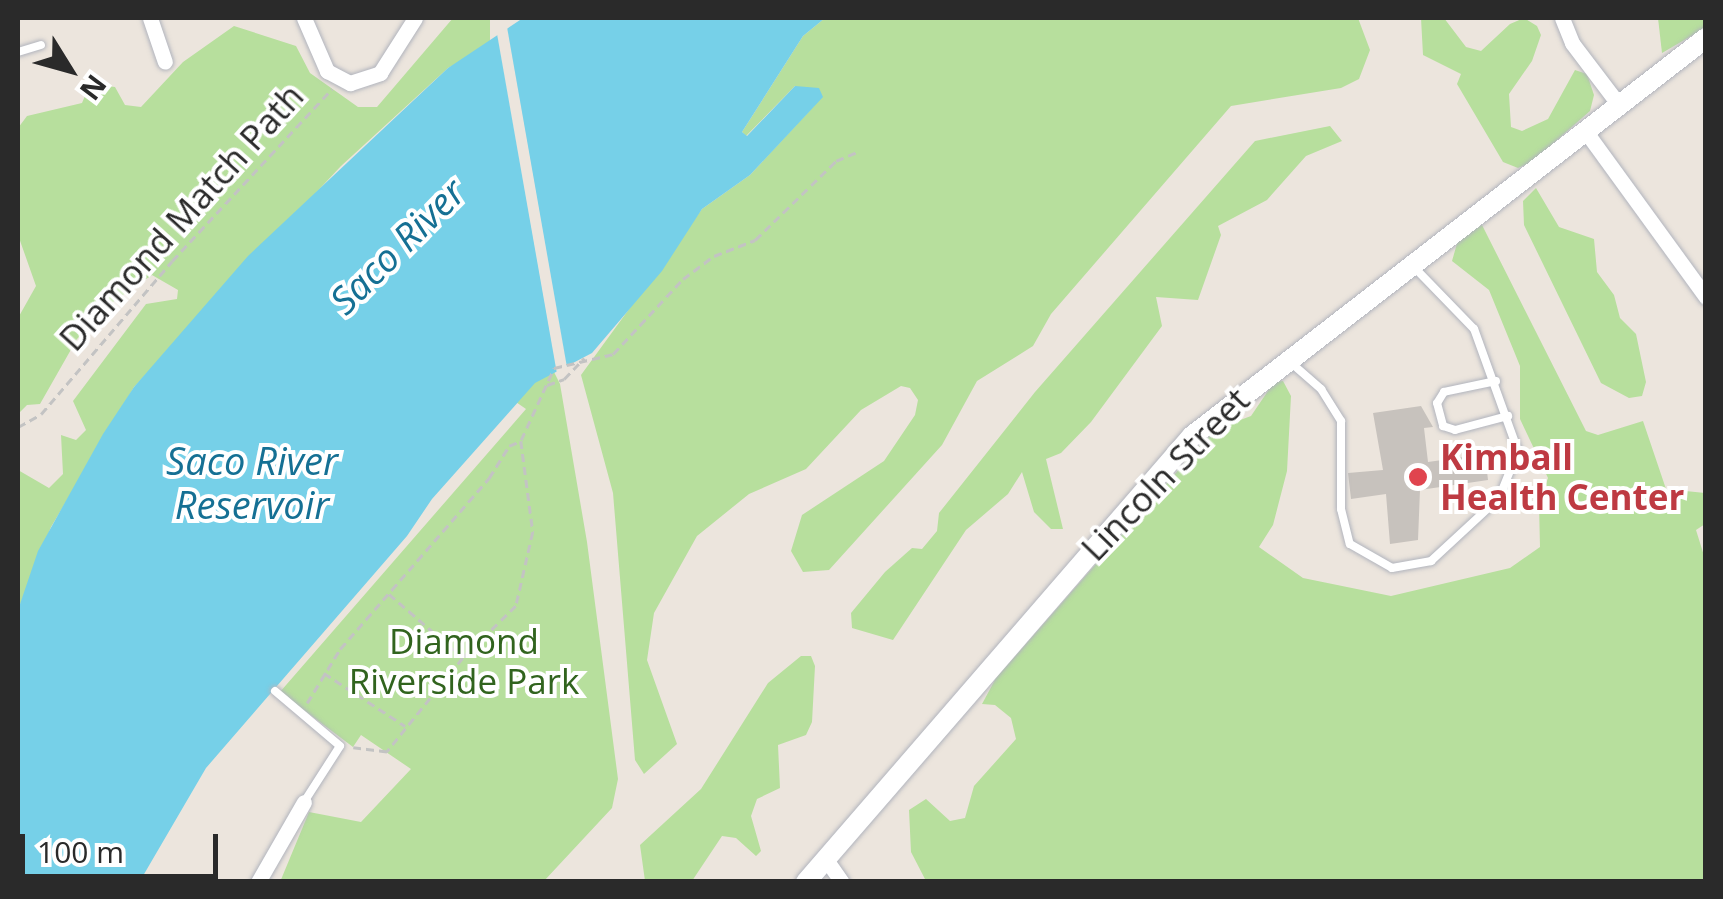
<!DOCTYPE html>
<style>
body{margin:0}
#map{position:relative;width:1723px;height:899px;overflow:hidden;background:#ece5dd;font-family:"Open Sans",sans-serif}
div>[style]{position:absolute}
.green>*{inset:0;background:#b7df9d}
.water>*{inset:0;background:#76d0e8}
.pier>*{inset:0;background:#ece5dd;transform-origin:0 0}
.building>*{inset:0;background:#c7c2bd}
.path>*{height:2.5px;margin-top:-1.25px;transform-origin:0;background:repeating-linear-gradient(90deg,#c3c3c3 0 8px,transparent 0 13px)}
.roads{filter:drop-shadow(0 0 2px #b1b4bd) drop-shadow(0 0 2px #b1b4bd)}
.service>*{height:8px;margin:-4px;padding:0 4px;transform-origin:4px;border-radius:4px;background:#fff}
.minor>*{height:15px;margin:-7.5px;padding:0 7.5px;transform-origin:7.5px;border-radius:7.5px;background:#fff}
.tertiary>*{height:20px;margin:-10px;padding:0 10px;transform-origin:10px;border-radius:10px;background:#fff}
.dots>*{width:28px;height:28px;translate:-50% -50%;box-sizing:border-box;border:5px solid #fff;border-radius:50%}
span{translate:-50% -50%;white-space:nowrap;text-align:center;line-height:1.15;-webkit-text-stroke:8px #fff;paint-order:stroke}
.street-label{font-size:35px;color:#2a2a2a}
.health-label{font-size:35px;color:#be3a42;font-weight:700}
.left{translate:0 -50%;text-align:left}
.park-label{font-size:35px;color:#31641e}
.water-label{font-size:38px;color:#157094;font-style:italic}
.frame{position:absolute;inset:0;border:20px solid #2a2a2a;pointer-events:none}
.north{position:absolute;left:20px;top:20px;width:100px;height:100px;-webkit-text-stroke:8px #fff;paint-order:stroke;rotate:127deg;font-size:28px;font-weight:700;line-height:40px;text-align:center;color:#2a2a2a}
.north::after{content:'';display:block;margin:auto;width:35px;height:45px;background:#2a2a2a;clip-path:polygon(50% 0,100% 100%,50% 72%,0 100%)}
.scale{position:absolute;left:20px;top:834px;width:198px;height:45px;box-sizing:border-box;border:5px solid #2a2a2a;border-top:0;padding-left:12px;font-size:30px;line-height:35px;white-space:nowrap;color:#2a2a2a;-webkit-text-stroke:8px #fff;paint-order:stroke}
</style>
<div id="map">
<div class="green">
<i style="clip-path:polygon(453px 18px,490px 18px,490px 45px,448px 68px,341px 166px,134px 387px,51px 527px,18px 610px,18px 470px,49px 488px,63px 474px,61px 435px,76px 440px,86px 430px,73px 401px,146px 304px,177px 299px,178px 290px,152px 275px,106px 307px,77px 339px,40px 404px,27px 405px,18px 414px,18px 318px,36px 286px,18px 235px,18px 128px,27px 116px,82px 103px,90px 84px,115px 87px,125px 105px,141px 107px,183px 62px,234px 26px,296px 46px,310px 73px,358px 107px,377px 107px)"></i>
<i style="clip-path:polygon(825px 18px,1358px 18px,1370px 50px,1359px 79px,1341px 88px,1231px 106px,1051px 314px,1033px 346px,977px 381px,942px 445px,829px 570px,803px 572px,791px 551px,802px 515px,884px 461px,915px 415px,918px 400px,910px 388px,901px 386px,861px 410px,806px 469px,749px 494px,697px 536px,654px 613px,647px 660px,677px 744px,644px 774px,635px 760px,613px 493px,581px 375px,702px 209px,750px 175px,814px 106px,795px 86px,746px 136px,742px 132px,803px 36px)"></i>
<i style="clip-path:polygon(1421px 18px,1444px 18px,1466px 47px,1481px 51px,1510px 24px,1524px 18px,1537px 26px,1541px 35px,1532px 61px,1509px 94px,1511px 127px,1522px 131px,1548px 119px,1575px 70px,1587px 74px,1594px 95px,1590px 111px,1532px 162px,1518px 168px,1503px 162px,1457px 84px,1461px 74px,1423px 55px)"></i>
<i style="clip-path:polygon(1658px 18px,1705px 18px,1705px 28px,1662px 53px)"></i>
<i style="clip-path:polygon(1330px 126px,1342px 141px,1306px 156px,1267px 200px,1218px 226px,1221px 235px,1198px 300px,1156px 297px,1162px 326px,1091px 422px,1061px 453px,1046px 459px,1063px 529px,1051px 529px,1034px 512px,1022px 472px,1008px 494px,966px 530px,893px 640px,852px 628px,851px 613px,885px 572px,912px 548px,922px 549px,937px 531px,939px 513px,1035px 392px,1255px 141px)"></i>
<i style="clip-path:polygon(1536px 188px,1559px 227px,1594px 239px,1597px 272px,1614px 295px,1620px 318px,1636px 334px,1646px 382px,1642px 396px,1629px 398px,1601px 383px,1524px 225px,1523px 201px)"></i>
<i style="clip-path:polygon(1482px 225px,1586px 431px,1598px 435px,1643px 421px,1666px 489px,1705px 493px,1705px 524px,1696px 530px,1706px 562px,1705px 881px,926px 881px,911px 852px,909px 810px,926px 799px,950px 821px,965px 818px,974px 786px,1016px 739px,1011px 718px,995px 705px,982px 704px,996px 678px,1195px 451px,1216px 429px,1251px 416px,1274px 382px,1283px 381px,1291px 396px,1287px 471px,1273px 525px,1259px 547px,1303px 578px,1391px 596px,1510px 568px,1540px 547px,1539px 504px,1548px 478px,1520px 419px,1520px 366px,1489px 290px,1452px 261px,1458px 240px)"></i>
<i style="clip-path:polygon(551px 366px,560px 384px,587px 542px,618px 779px,612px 808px,544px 881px,280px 882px,309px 812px,361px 822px,411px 769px,361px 735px,353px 747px,280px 692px,526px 409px,513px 400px)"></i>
<i style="clip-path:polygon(801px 656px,811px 656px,815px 666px,812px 722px,806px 735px,778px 745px,780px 788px,757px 799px,751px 816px,761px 851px,756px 856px,736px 838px,722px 836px,692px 881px,645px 881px,640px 845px,701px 789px,768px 683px)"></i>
</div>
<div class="water">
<i style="clip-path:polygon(523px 18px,825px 18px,803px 36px,742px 132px,747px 136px,795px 86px,819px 88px,823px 97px,750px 175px,702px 209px,662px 271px,592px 353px,535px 383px,432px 499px,407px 536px,206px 768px,140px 881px,18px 882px,18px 610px,38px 551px,103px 434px,134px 387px,248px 256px,448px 68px)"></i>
</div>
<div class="pier">
<i style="left:507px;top:27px;width:350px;height:11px;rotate:80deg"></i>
</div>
<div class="building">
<i style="clip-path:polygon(1421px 406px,1433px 427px,1424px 428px,1428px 462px,1485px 454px,1488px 480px,1420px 490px,1418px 540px,1390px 544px,1386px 494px,1351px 499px,1348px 473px,1383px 470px,1373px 413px)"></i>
</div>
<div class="path">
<i style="left:547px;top:385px;width:18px;rotate:-19deg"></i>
<i style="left:564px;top:379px;width:29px;rotate:-46deg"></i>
<i style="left:18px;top:427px;width:26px;rotate:-29deg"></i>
<i style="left:41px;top:414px;width:201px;rotate:-49.4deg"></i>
<i style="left:172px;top:261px;width:235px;rotate:-47.1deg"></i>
<i style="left:521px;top:440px;width:79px;rotate:-65.4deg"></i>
<i style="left:554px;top:368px;width:61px;rotate:-13.3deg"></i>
<i style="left:613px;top:354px;width:103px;rotate:-47deg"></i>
<i style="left:683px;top:279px;width:39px;rotate:-37deg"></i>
<i style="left:714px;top:256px;width:44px;rotate:-21.3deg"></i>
<i style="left:755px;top:240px;width:113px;rotate:-44.3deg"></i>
<i style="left:836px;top:161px;width:25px;rotate:-23deg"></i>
<i style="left:389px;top:594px;width:96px;rotate:40.8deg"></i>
<i style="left:324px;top:673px;width:97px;rotate:33.2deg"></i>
<i style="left:307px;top:703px;width:63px;rotate:-58.6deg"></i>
<i style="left:340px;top:649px;width:227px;rotate:-48.9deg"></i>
<i style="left:489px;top:478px;width:38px;rotate:-58deg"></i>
<i style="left:509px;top:446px;width:13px;rotate:-23deg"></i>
<i style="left:521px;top:441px;width:92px;rotate:82.5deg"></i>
<i style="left:533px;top:532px;width:76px;rotate:102.9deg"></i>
<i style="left:516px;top:606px;width:74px;rotate:135.5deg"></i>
<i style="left:463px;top:658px;width:121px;rotate:129deg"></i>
<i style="left:387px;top:752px;width:34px;rotate:-173deg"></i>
</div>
<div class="roads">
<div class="service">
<i style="left:18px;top:52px;width:24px;rotate:-17deg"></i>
<i style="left:1289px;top:361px;width:43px;rotate:41.2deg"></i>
<i style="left:1321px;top:389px;width:38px;rotate:58deg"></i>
<i style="left:1341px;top:421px;width:88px;rotate:90deg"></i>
<i style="left:1341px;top:509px;width:36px;rotate:76deg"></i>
<i style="left:1350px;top:544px;width:48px;rotate:29.7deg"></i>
<i style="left:1392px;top:568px;width:40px;rotate:-10deg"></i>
<i style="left:1431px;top:561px;width:93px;rotate:-42.8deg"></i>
<i style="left:1499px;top:498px;width:51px;rotate:-68deg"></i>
<i style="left:1518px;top:451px;width:130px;rotate:-109.8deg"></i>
<i style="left:1474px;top:329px;width:86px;rotate:-134.1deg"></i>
<i style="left:1496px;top:381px;width:53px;rotate:168.1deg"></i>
<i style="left:1444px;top:392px;width:13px;rotate:122deg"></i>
<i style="left:1437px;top:403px;width:24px;rotate:75deg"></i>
<i style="left:1443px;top:426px;width:13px;rotate:18deg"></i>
<i style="left:1455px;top:430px;width:55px;rotate:-14.8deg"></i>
<i style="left:275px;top:691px;width:85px;rotate:40.2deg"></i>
<i style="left:340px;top:746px;width:67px;rotate:122.7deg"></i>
</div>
<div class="minor">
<i style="left:150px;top:18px;width:46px;rotate:71.2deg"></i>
<i style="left:304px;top:18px;width:58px;rotate:66.5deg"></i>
<i style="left:327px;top:71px;width:26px;rotate:28deg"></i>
<i style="left:350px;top:83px;width:32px;rotate:-18deg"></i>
<i style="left:380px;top:73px;width:65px;rotate:-57.5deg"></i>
<i style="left:1562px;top:18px;width:27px;rotate:68deg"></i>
<i style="left:1572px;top:43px;width:78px;rotate:52.8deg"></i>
<i style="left:1586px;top:132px;width:204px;rotate:54deg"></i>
<i style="left:825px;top:858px;width:29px;rotate:55deg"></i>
<i style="left:258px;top:882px;width:92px;rotate:-60.1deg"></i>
</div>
<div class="tertiary">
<i style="left:806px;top:882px;width:590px;rotate:-49.12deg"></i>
<i style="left:1192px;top:436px;width:650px;rotate:-37.75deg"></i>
</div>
</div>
<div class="dots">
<i style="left:1418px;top:477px;background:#e0444e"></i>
</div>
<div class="street-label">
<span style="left:181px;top:217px;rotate:-48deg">Diamond Match Path</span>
<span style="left:1165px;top:474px;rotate:-46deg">Lincoln Street</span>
</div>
<div class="health-label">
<span class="left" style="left:1440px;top:477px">Kimball<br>Health Center</span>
</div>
<div class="park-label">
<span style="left:464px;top:661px">Diamond<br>Riverside Park</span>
</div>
<div class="water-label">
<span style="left:397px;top:246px;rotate:-45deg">Saco River</span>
<span style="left:252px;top:483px">Saco River<br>Reservoir</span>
</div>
<div class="frame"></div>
<div class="north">N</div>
<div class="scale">100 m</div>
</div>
